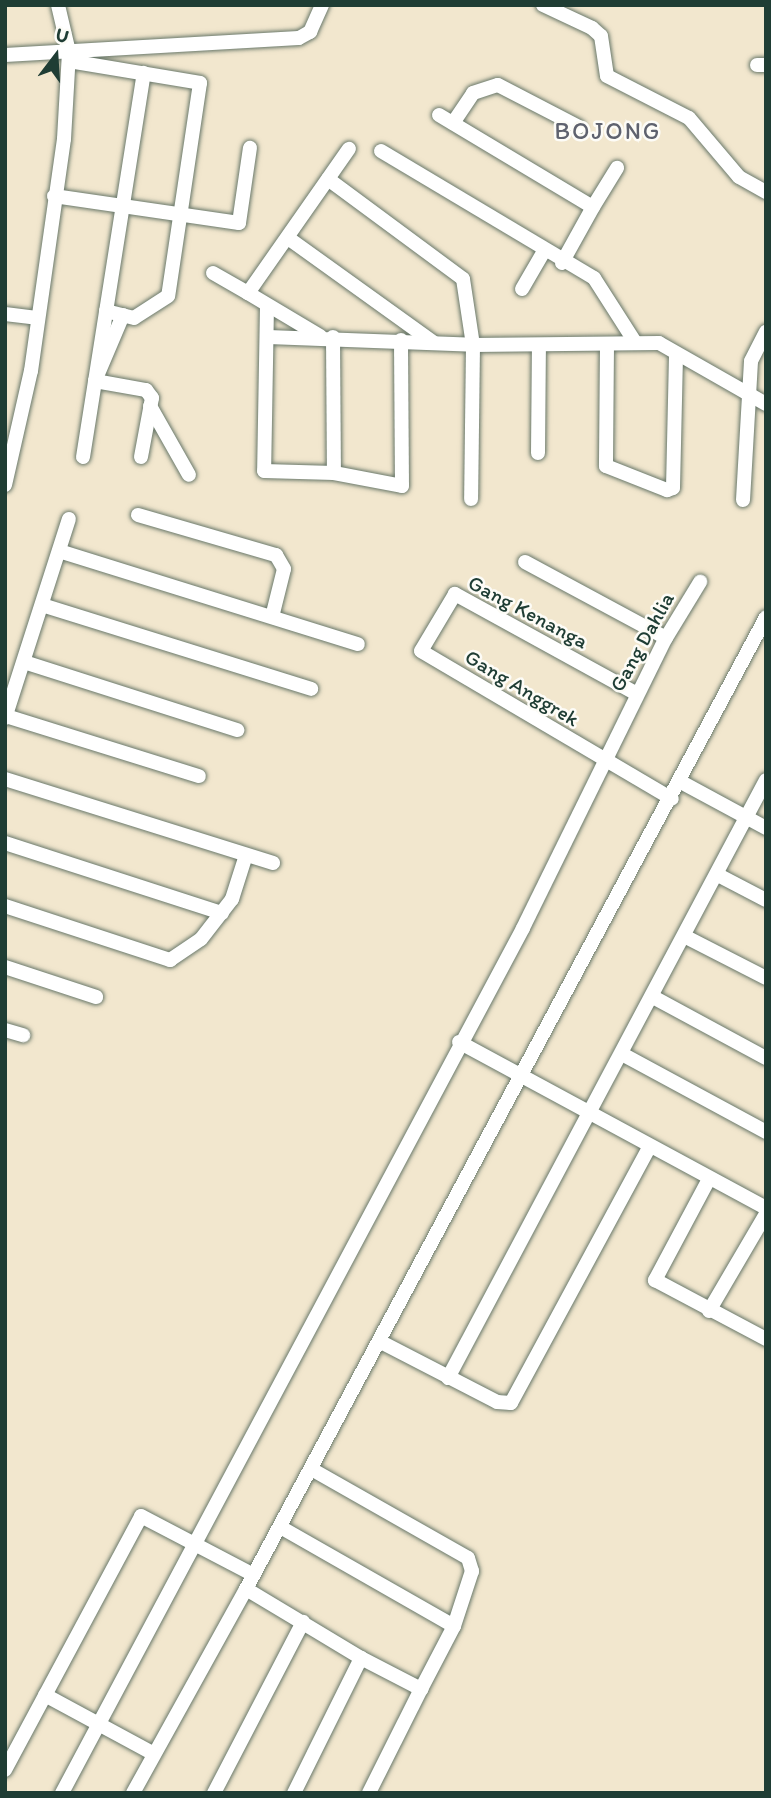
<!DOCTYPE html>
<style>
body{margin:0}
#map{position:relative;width:771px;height:1798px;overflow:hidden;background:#f2e7ce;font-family:Itim,sans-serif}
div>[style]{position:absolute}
.roads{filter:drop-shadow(0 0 2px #69786a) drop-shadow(0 0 2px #69786a)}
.minor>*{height:14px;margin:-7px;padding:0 7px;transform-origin:7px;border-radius:7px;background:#fff}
span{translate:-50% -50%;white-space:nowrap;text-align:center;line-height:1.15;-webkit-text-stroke:5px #fdfcf7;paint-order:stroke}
.street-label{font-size:21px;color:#1f3d34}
.quarter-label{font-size:24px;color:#5f626e;letter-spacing:2px}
.frame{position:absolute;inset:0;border:7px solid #1f3d34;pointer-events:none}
.north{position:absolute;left:21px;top:21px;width:70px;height:70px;-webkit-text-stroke:5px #fdfcf7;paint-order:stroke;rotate:17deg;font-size:19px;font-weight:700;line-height:28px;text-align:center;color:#1f3d34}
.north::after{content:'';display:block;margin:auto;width:24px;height:32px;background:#1f3d34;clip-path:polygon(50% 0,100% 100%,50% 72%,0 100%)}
</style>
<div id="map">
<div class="roads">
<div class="minor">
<i style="left:543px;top:5px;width:54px;rotate:25.1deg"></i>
<i style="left:592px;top:28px;width:12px;rotate:42deg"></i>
<i style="left:601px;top:36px;width:40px;rotate:81.5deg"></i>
<i style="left:607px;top:76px;width:92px;rotate:27.1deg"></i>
<i style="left:689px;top:118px;width:77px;rotate:49.7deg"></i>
<i style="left:739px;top:177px;width:31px;rotate:29deg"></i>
<i style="left:5px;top:55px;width:294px;rotate:-3.3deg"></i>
<i style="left:299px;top:38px;width:13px;rotate:-29deg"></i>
<i style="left:310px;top:32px;width:30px;rotate:-66deg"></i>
<i style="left:69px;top:61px;width:133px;rotate:9.5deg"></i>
<i style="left:200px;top:83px;width:215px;rotate:98.5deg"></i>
<i style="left:168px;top:296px;width:40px;rotate:147.1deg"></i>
<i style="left:134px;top:318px;width:29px;rotate:-166deg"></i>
<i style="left:757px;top:65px;width:9px"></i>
<i style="left:439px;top:115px;width:179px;rotate:30.9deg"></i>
<i style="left:593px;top:207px;width:64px;rotate:119deg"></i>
<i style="left:453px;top:123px;width:36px;rotate:-56deg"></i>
<i style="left:473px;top:93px;width:26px;rotate:-18deg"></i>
<i style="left:498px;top:85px;width:91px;rotate:27.4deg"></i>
<i style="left:381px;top:151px;width:248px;rotate:30.8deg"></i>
<i style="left:594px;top:278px;width:76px;rotate:57.4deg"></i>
<i style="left:328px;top:179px;width:168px;rotate:36.5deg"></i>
<i style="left:463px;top:279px;width:67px;rotate:81.4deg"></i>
<i style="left:473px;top:345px;width:154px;rotate:90.7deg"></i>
<i style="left:54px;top:196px;width:187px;rotate:8.3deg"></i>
<i style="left:239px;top:223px;width:76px;rotate:-81.7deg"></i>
<i style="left:593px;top:207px;width:46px;rotate:-58.4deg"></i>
<i style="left:288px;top:238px;width:180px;rotate:35.7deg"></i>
<i style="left:213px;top:273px;width:40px;rotate:29.7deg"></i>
<i style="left:522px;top:289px;width:44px;rotate:-59.9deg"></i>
<i style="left:267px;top:306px;width:165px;rotate:91deg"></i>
<i style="left:264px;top:471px;width:70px;rotate:1.6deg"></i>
<i style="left:334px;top:473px;width:69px;rotate:10.8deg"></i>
<i style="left:402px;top:486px;width:146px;rotate:-90.4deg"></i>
<i style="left:5px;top:314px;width:32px;rotate:7deg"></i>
<i style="left:123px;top:315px;width:72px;rotate:113deg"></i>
<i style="left:95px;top:381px;width:52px;rotate:10deg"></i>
<i style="left:146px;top:390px;width:10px;rotate:53deg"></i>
<i style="left:152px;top:398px;width:60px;rotate:100.6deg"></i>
<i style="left:320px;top:336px;width:84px;rotate:-149.2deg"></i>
<i style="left:248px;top:293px;width:176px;rotate:-55deg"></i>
<i style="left:268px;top:337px;width:205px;rotate:2.2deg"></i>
<i style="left:473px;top:345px;width:186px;rotate:-0.6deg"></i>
<i style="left:659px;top:343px;width:123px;rotate:29.7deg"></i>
<i style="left:333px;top:337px;width:136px;rotate:89.6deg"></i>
<i style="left:607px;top:346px;width:120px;rotate:90.5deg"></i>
<i style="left:606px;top:466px;width:66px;rotate:21.5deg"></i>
<i style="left:667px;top:490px;width:6px;rotate:-18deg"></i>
<i style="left:673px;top:488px;width:133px;rotate:-88.7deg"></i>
<i style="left:150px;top:406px;width:79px;rotate:60.5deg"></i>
<i style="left:538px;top:453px;width:107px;rotate:-89.5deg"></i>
<i style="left:83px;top:457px;width:389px;rotate:-81deg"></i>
<i style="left:5px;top:485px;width:117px;rotate:-77.2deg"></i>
<i style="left:31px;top:371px;width:234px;rotate:-81.9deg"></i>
<i style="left:64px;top:139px;width:87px;rotate:-86.7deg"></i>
<i style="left:69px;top:52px;width:48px;rotate:-103.2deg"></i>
<i style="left:743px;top:500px;width:139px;rotate:-86.7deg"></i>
<i style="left:751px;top:361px;width:33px;rotate:-63deg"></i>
<i style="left:138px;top:515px;width:144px;rotate:16.2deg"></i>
<i style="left:276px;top:555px;width:16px;rotate:60deg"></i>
<i style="left:284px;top:569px;width:49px;rotate:104deg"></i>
<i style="left:59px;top:551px;width:313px;rotate:17.3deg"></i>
<i style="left:525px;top:562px;width:160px;rotate:28.3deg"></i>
<i style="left:42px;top:605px;width:282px;rotate:17.3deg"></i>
<i style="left:24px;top:662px;width:224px;rotate:17.7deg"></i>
<i style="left:637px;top:694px;width:208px;rotate:-151.2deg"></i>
<i style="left:455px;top:594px;width:66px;rotate:120.8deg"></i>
<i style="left:421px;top:651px;width:291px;rotate:30.5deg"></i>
<i style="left:6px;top:716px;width:202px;rotate:17.3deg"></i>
<i style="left:5px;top:718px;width:209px;rotate:-72.2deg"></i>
<i style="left:5px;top:779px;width:281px;rotate:17.4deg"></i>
<i style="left:681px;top:782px;width:97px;rotate:28.4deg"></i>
<i style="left:5px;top:843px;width:228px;rotate:17.9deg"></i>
<i style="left:718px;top:875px;width:54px;rotate:27.5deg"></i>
<i style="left:5px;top:906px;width:174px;rotate:18.1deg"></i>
<i style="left:170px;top:960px;width:37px;rotate:-34deg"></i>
<i style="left:201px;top:939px;width:51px;rotate:-52.2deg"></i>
<i style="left:232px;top:899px;width:46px;rotate:-72.3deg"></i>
<i style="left:686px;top:937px;width:90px;rotate:27.1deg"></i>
<i style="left:5px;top:967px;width:96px;rotate:18.2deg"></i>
<i style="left:653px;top:997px;width:128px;rotate:28.4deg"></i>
<i style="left:5px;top:1030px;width:19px;rotate:16deg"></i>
<i style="left:459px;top:1042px;width:349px;rotate:28.4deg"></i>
<i style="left:622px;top:1054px;width:164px;rotate:28.4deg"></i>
<i style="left:709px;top:1179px;width:115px;rotate:118.1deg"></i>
<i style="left:655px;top:1280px;width:126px;rotate:28deg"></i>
<i style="left:709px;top:1311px;width:113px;rotate:-59.6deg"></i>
<i style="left:379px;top:1341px;width:133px;rotate:27.3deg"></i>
<i style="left:497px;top:1402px;width:14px;rotate:4deg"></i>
<i style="left:511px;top:1403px;width:292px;rotate:-61.6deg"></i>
<i style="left:448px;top:1378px;width:677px;rotate:-62deg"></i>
<i style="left:313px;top:1470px;width:178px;rotate:29.6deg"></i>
<i style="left:468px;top:1558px;width:14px;rotate:73deg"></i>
<i style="left:472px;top:1571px;width:58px;rotate:108.1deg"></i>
<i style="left:454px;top:1626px;width:71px;rotate:117.6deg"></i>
<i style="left:282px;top:1528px;width:198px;rotate:29.7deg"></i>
<i style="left:361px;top:1658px;width:68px;rotate:27.3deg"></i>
<i style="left:421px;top:1689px;width:116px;rotate:116.6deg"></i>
<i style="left:45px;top:1695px;width:124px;rotate:28.4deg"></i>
<i style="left:5px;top:1770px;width:288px;rotate:-61.8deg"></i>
<i style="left:141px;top:1516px;width:127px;rotate:27.6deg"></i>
<i style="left:62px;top:1793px;width:980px;rotate:-61.94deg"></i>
<i style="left:523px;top:928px;width:323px;rotate:-63.8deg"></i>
<i style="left:666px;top:638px;width:66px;rotate:-58.7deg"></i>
<i style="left:133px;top:1793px;width:233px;rotate:-61deg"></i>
<i style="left:214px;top:1793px;width:193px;rotate:-62.5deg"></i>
<i style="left:294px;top:1793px;width:151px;rotate:-63.6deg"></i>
<i style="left:361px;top:1658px;width:134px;rotate:-149deg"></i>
<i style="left:246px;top:1589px;width:1102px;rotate:-61.85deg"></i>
</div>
</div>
<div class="street-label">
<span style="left:528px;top:612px;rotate:28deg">Gang Kenanga</span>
<span style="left:642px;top:642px;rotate:-61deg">Gang Dahlia</span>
<span style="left:522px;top:688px;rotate:31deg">Gang Anggrek</span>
</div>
<div class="quarter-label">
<span style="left:608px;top:131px">BOJONG</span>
</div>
<div class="frame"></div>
<div class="north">U</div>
</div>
